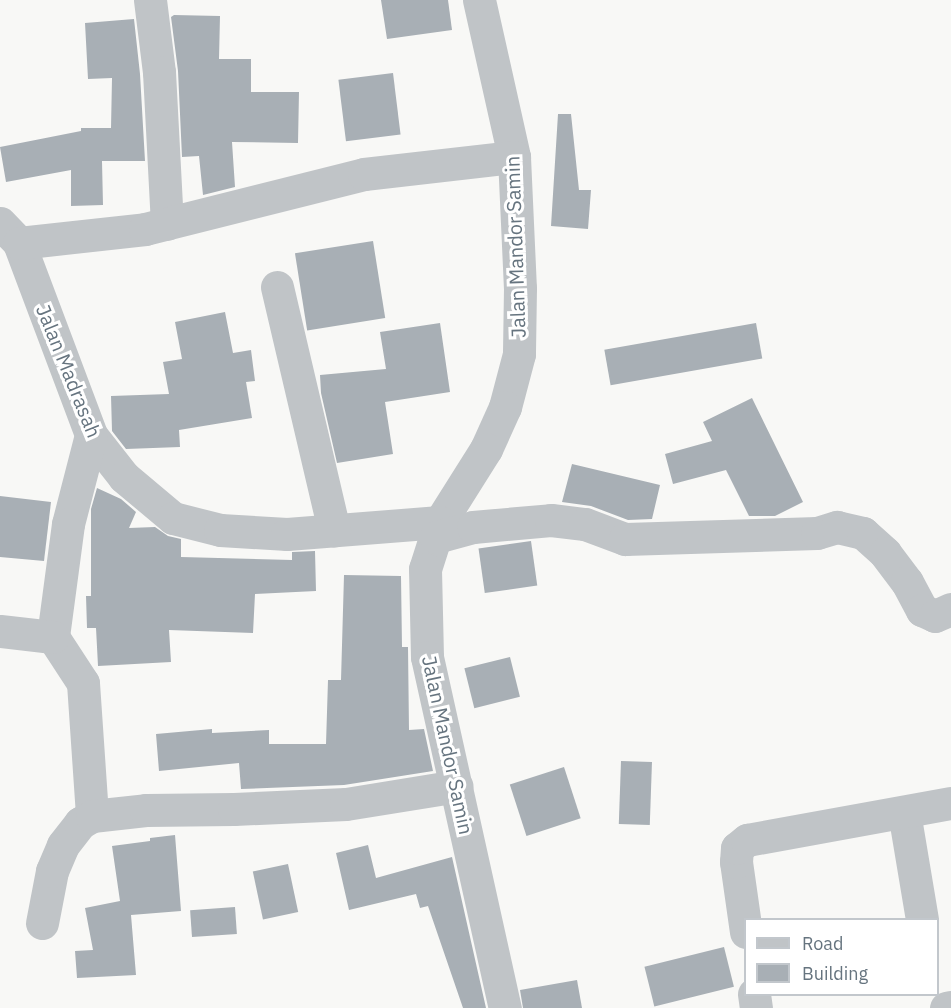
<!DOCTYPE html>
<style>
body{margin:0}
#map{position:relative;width:951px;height:1008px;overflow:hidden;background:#f8f8f6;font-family:"IBM Plex Sans",sans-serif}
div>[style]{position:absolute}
.building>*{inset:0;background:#a8afb5;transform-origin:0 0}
.minor>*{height:33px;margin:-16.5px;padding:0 16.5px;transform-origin:16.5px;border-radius:16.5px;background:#c0c4c7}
span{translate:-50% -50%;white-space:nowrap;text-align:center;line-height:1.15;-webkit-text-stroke:6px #fff;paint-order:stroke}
.street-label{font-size:20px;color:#66747f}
.legend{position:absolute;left:744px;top:918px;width:195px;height:78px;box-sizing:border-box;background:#fff;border:2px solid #c2c7cc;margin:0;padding:8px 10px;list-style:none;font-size:18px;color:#66747f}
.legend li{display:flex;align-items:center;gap:12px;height:30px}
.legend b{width:30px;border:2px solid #c2c7cc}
</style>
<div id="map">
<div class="building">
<i style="clip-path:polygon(381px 0,448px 0,452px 30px,387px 39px)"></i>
<i style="clip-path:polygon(174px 15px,220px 16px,219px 59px,251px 59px,251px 92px,299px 92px,298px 143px,232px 142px,235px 187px,203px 195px,199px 156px,182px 157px,178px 71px,171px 17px)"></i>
<i style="clip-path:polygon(134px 19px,140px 74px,145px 161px,102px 161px,103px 205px,71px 206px,71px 170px,6px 182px,0 147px,81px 131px,81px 128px,111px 128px,112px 78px,88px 79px,85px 23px)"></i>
<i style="left:393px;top:73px;width:62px;height:55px;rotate:83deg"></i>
<i style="clip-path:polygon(558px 114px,571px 114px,579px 190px,591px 190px,588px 229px,551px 226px)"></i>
<i style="left:373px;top:241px;width:78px;height:79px;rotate:81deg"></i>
<i style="clip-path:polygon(225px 312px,233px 353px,251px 350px,255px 381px,246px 382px,252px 418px,179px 430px,180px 447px,126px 449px,112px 431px,111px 396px,169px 394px,163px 362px,182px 359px,175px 322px)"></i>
<i style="clip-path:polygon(440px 323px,450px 392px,385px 402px,393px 454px,337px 463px,321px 393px,320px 375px,386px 369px,380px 332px)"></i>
<i style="left:756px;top:323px;width:36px;height:154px;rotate:80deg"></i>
<i style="clip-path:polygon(752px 398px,803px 502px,775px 516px,749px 516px,726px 470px,673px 484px,665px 454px,712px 441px,703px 422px)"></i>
<i style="clip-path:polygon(572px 464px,660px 485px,652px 519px,628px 520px,591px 506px,562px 502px)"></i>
<i style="clip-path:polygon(97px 488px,121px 499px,136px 512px,129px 528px,155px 527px,168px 536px,181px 539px,181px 557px,292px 560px,292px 552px,315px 551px,316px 591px,255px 594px,253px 633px,169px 630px,171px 662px,98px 666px,96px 628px,87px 628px,86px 596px,91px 596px,91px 509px)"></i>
<i style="clip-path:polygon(0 496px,51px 502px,44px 561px,0 557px)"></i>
<i style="left:531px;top:541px;width:45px;height:53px;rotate:82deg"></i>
<i style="clip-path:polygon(344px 575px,401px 576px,402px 647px,408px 647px,409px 730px,424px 729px,433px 771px,344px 785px,241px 789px,239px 763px,159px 771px,156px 734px,212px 729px,212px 733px,269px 730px,269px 744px,326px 744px,328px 680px,341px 680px)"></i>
<i style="left:510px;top:657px;width:41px;height:47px;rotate:76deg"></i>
<i style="left:621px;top:761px;width:31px;height:63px;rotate:2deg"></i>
<i style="left:564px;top:767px;width:54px;height:57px;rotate:72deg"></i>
<i style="clip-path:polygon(175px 835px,181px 911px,131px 915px,136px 975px,77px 978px,75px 951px,93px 950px,85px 908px,120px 901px,112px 846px,150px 841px,150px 838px)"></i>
<i style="clip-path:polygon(368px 845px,376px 878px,452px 857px,486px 1008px,463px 1008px,428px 906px,420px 908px,416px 894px,349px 910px,336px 853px)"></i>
<i style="left:288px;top:864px;width:49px;height:36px;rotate:78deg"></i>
<i style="left:235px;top:907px;width:27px;height:45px;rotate:86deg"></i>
<i style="left:724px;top:947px;width:41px;height:82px;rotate:76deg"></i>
<i style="clip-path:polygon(577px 980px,582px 1008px,523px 1008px,520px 990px)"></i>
</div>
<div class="minor">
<i style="left:150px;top:0;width:73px;rotate:82.9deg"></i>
<i style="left:159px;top:72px;width:152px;rotate:87deg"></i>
<i style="left:479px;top:0;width:161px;rotate:77.4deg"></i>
<i style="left:514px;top:157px;width:131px;rotate:87.4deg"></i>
<i style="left:520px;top:288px;width:66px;rotate:90.9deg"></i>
<i style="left:519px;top:354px;width:55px;rotate:104.8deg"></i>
<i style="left:505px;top:407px;width:46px;rotate:114.3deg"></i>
<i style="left:486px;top:449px;width:86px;rotate:122.2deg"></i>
<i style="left:440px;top:522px;width:49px;rotate:107.7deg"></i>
<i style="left:425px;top:569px;width:88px;rotate:88.7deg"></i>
<i style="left:427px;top:657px;width:360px;rotate:77.5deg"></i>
<i style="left:0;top:223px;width:28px;rotate:46deg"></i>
<i style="left:19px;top:243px;width:205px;rotate:69.4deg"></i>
<i style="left:91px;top:435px;width:53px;rotate:51.8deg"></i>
<i style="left:124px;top:477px;width:64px;rotate:39.9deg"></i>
<i style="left:173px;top:518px;width:49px;rotate:14.3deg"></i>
<i style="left:220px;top:530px;width:67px;rotate:3.4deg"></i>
<i style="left:287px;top:534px;width:153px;rotate:-4.5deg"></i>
<i style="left:19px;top:243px;width:127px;rotate:-6.3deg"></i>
<i style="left:145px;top:229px;width:226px;rotate:-14.1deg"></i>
<i style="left:364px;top:174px;width:151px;rotate:-6.5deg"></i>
<i style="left:277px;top:287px;width:250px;rotate:76.8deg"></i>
<i style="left:91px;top:435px;width:92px;rotate:104.5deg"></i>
<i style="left:68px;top:524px;width:114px;rotate:97.6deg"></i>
<i style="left:53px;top:637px;width:55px;rotate:56.9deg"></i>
<i style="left:83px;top:683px;width:133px;rotate:86.1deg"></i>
<i style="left:436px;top:537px;width:38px;rotate:-15deg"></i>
<i style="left:473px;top:527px;width:78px;rotate:-5.1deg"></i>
<i style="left:551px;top:520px;width:34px;rotate:7deg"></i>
<i style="left:585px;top:524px;width:43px;rotate:20.6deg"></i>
<i style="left:625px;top:539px;width:192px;rotate:-1.8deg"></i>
<i style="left:817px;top:533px;width:21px;rotate:-17deg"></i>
<i style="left:837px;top:527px;width:27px;rotate:13deg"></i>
<i style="left:863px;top:533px;width:30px;rotate:42deg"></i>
<i style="left:885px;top:553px;width:36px;rotate:53deg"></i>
<i style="left:907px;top:582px;width:32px;rotate:62deg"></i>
<i style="left:922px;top:610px;width:14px;rotate:25deg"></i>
<i style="left:935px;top:616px;width:17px;rotate:-24deg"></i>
<i style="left:0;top:631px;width:53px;rotate:6.5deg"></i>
<i style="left:904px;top:812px;width:109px;rotate:80.5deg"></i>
<i style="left:42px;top:923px;width:53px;rotate:-79.1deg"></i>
<i style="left:52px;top:871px;width:28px;rotate:-67deg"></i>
<i style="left:63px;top:845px;width:28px;rotate:-52deg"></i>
<i style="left:80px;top:823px;width:14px;rotate:-30deg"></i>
<i style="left:92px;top:816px;width:54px;rotate:-6.3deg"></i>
<i style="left:146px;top:810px;width:88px;rotate:-0.7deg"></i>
<i style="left:234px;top:809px;width:112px;rotate:-2.6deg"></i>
<i style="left:346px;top:804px;width:112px;rotate:-9.2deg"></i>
<i style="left:746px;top:932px;width:71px;rotate:-98.1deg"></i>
<i style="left:736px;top:862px;width:14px;rotate:-86deg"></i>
<i style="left:737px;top:848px;width:13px;rotate:-39deg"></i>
<i style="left:747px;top:840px;width:207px;rotate:-10.3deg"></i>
<i style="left:754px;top:994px;width:14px;rotate:82deg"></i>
<i style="left:946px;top:1008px;width:5px;rotate:-11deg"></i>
</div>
<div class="street-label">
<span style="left:515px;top:247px;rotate:-92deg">Jalan Mandor Samin</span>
<span style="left:69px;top:371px;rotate:68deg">Jalan Madrasah</span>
<span style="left:448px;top:745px;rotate:78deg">Jalan Mandor Samin</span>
</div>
<ul class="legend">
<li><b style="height:8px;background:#c0c4c7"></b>Road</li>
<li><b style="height:16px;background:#a8afb5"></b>Building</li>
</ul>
</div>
